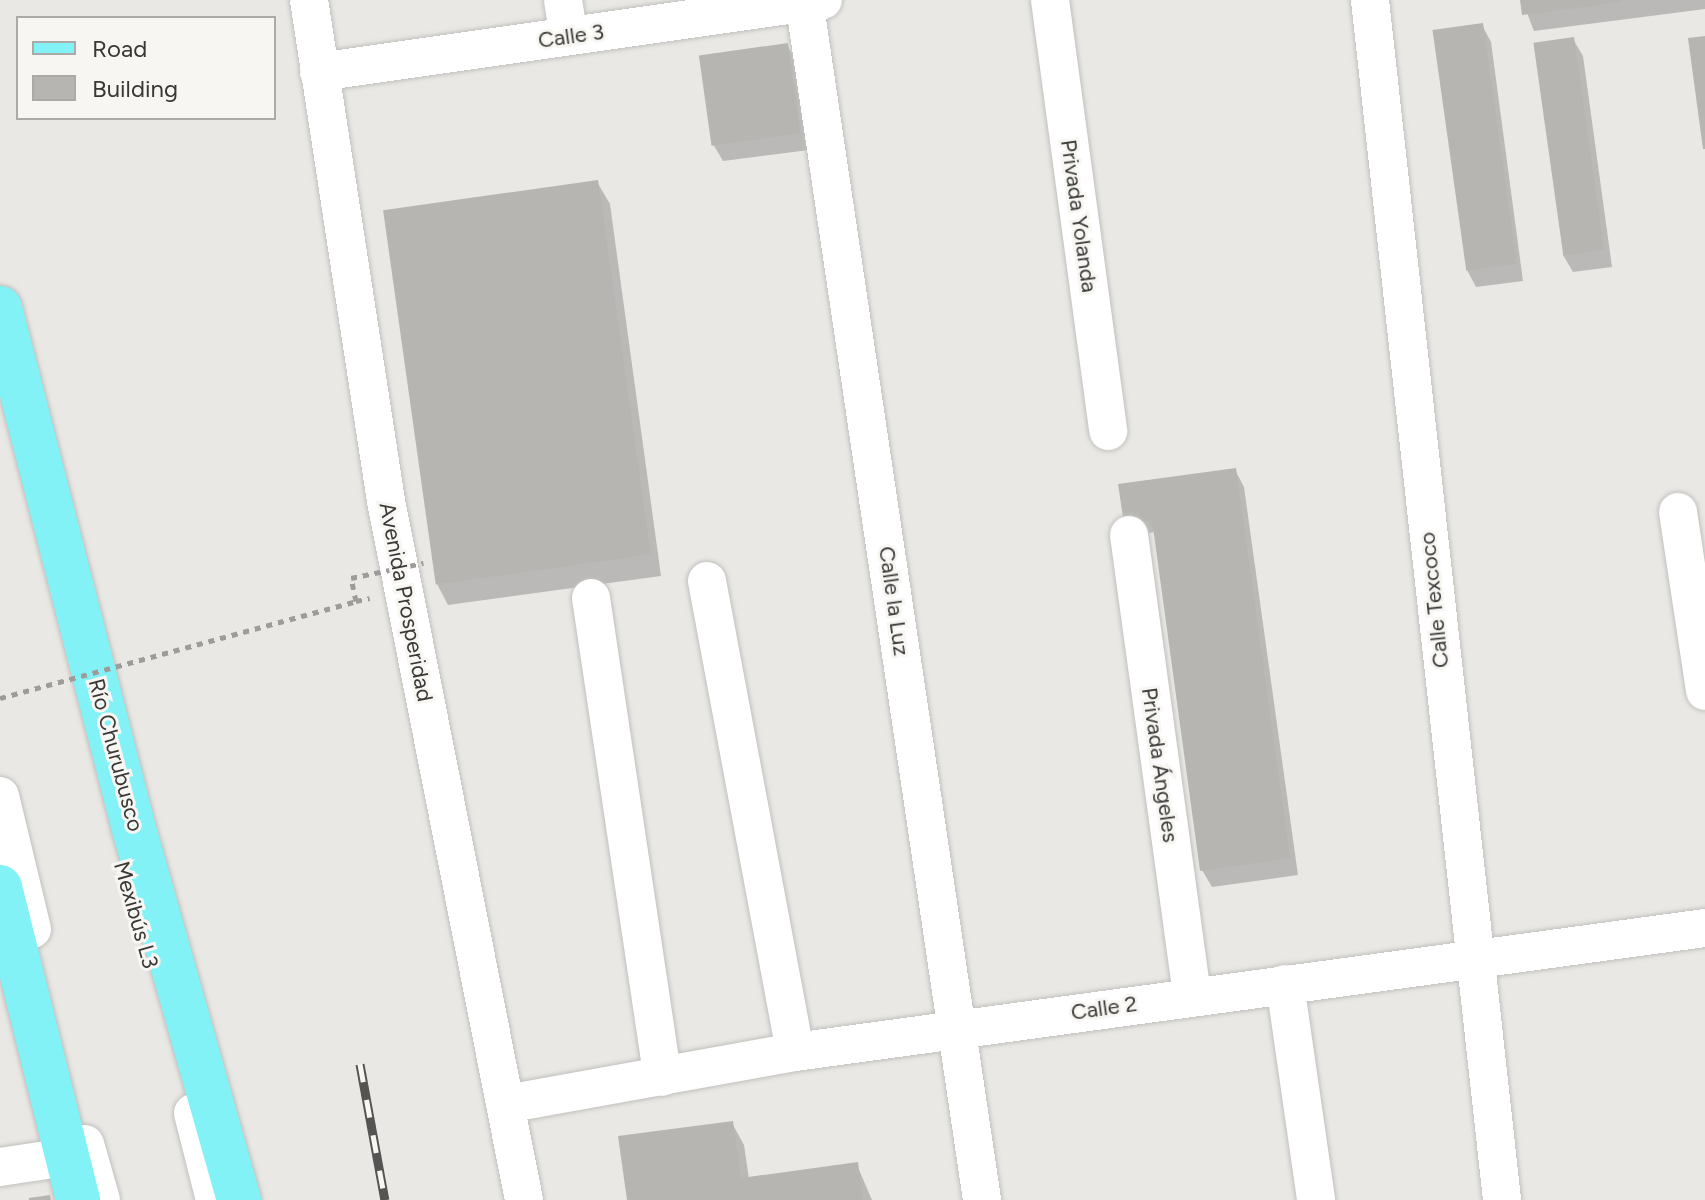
<!DOCTYPE html>
<meta charset="utf-8">
<style>
body{margin:0}
#map{position:relative;width:1705px;height:1200px;overflow:hidden;background:#e9e8e5;font-family:Figtree,sans-serif}
div>[style]{position:absolute}
.shadow>*{inset:0;background:#0003}
.building>*{inset:0;background:#b6b5b2;transform-origin:0 0}
.path>*{height:5px;margin-top:-2.5px;transform-origin:0;background:repeating-linear-gradient(90deg,#9d9c9a 0 6px,transparent 0 12px)}
.roads{filter:drop-shadow(0 0 2px #c1c0bd) drop-shadow(0 0 2px #c1c0bd)}
.minor>*{height:38px;margin:-19px;padding:0 19px;transform-origin:19px;border-radius:19px;background:#fff}
.major>*{height:44px;margin:-22px;padding:0 22px;transform-origin:22px;border-radius:22px;background:#82f2f7}
.rail>*{height:9px;margin-top:-4.5px;transform-origin:0;background:repeating-linear-gradient(90deg,#f7f6f2 0 18px,#555453 0 36px);box-sizing:border-box;border-block:2px solid #555453}
.path-bridge>*{height:5px;margin-top:-2.5px;transform-origin:0;background:repeating-linear-gradient(90deg,#9d9c9a 0 6px,transparent 0 12px)}
span{translate:-50% -50%;white-space:nowrap;text-align:center;line-height:1.15;-webkit-text-stroke:6px #f7f6f2;paint-order:stroke}
.street-label{font-size:22px;color:#393837}
.legend{position:absolute;left:16px;top:16px;width:260px;height:104px;box-sizing:border-box;background:#f7f6f2;border:2px solid #abaaa7;margin:0;padding:10px 14px;list-style:none;font-size:24px;color:#393837}
.legend li{display:flex;align-items:center;gap:16px;height:40px}
.legend b{width:40px;border:2px solid #abaaa7}
</style>
<div id="map">
<div class="shadow">
<i style="clip-path:polygon(1522px 0,1705px 0,1705px 9px,1534px 31px)"></i>
<i style="clip-path:polygon(1482px 25px,1491px 42px,1523px 281px,1476px 287px,1467px 270px)"></i>
<i style="clip-path:polygon(1573px 39px,1583px 56px,1612px 267px,1573px 272px,1563px 255px)"></i>
<i style="clip-path:polygon(787px 45px,797px 62px,809px 150px,723px 161px,713px 144px)"></i>
<i style="clip-path:polygon(597px 182px,610px 204px,661px 576px,448px 605px,436px 582px)"></i>
<i style="clip-path:polygon(1235px 470px,1244px 487px,1298px 875px,1212px 887px,1202px 870px,1155px 532px,1132px 535px,1126px 524px)"></i>
<i style="clip-path:polygon(732px 1123px,744px 1145px,749px 1179px,857px 1165px,872px 1200px,629px 1200px)"></i>
</div>
<div class="building">
<i style="clip-path:polygon(1520px 0,1621px 0,1621px 2px,1522px 15px)"></i>
<i style="left:1483px;top:23px;width:243px;height:51px;rotate:82deg"></i>
<i style="clip-path:polygon(1705px 36px,1705px 149px,1703px 149px,1688px 38px)"></i>
<i style="left:1574px;top:37px;width:215px;height:41px;rotate:82deg"></i>
<i style="left:788px;top:43px;width:91px;height:90px;rotate:82deg"></i>
<i style="left:598px;top:180px;width:378px;height:217px;rotate:82deg"></i>
<i style="clip-path:polygon(1236px 468px,1290px 858px,1200px 871px,1152px 520px,1124px 524px,1118px 484px)"></i>
<i style="clip-path:polygon(733px 1121px,741px 1178px,858px 1162px,863px 1200px,627px 1200px,618px 1136px)"></i>
<i style="clip-path:polygon(50px 1195px,51px 1200px,29px 1200px,29px 1198px)"></i>
</div>
<div class="path">
<i style="left:356px;top:601px;width:14px;rotate:-12deg"></i>
</div>
<div class="roads">
<div class="minor">
<i style="left:309px;top:0;width:507px;rotate:81.26deg"></i>
<i style="left:386px;top:501px;width:712px;rotate:78.83deg"></i>
<i style="left:563px;top:0;width:36px;rotate:81deg"></i>
<i style="left:804px;top:0;width:1213px;rotate:81.56deg"></i>
<i style="left:1050px;top:0;width:435px;rotate:82.3deg"></i>
<i style="left:1370px;top:0;width:1207px;rotate:83.72deg"></i>
<i style="left:319px;top:72px;width:509px;rotate:-8.13deg"></i>
<i style="left:1678px;top:512px;width:181px;rotate:81.4deg"></i>
<i style="left:1129px;top:535px;width:464px;rotate:82.2deg"></i>
<i style="left:707px;top:581px;width:479px;rotate:79.4deg"></i>
<i style="left:591px;top:598px;width:484px;rotate:81.5deg"></i>
<i style="left:0;top:796px;width:137px;rotate:76.5deg"></i>
<i style="left:1285px;top:984px;width:218px;rotate:81.8deg"></i>
<i style="left:506px;top:1104px;width:294px;rotate:-10.2deg"></i>
<i style="left:795px;top:1052px;width:918px;rotate:-7.76deg"></i>
<i style="left:193px;top:1113px;width:90px;rotate:75.8deg"></i>
<i style="left:85px;top:1144px;width:58px;rotate:74.1deg"></i>
<i style="left:0;top:1167px;width:67px;rotate:-8.6deg"></i>
</div>
<div class="major">
<i style="left:0;top:308px;width:538px;rotate:75.58deg"></i>
<i style="left:134px;top:829px;width:386px;rotate:74.2deg"></i>
<i style="left:0;top:887px;width:323px;rotate:76deg"></i>
</div>
</div>
<div class="rail">
<i style="left:360px;top:1064px;width:138px;rotate:79.6deg"></i>
</div>
<div class="path-bridge">
<i style="left:0;top:698px;width:369px;rotate:-15.2deg"></i>
<i style="left:356px;top:601px;width:24px;rotate:-102deg"></i>
<i style="left:351px;top:578px;width:74px;rotate:-11.8deg"></i>
</div>
<div class="street-label">
<span style="left:571px;top:36px;rotate:-8deg">Calle 3</span>
<span style="left:1079px;top:216px;rotate:82deg">Privada Yolanda</span>
<span style="left:1434px;top:600px;rotate:-96deg">Calle Texcoco</span>
<span style="left:894px;top:601px;rotate:82deg">Calle la Luz</span>
<span style="left:406px;top:602px;rotate:79deg">Avenida Prosperidad</span>
<span style="left:116px;top:755px;rotate:75deg">Río Churubusco</span>
<span style="left:1160px;top:765px;rotate:82deg">Privada Ángeles</span>
<span style="left:136px;top:915px;rotate:74deg">Mexibús L3</span>
<span style="left:1104px;top:1008px;rotate:-8deg">Calle 2</span>
</div>
<ul class="legend">
<li><b style="height:10px;background:#82f2f7"></b>Road</li>
<li><b style="height:22px;background:#b6b5b2"></b>Building</li>
</ul>
</div>
